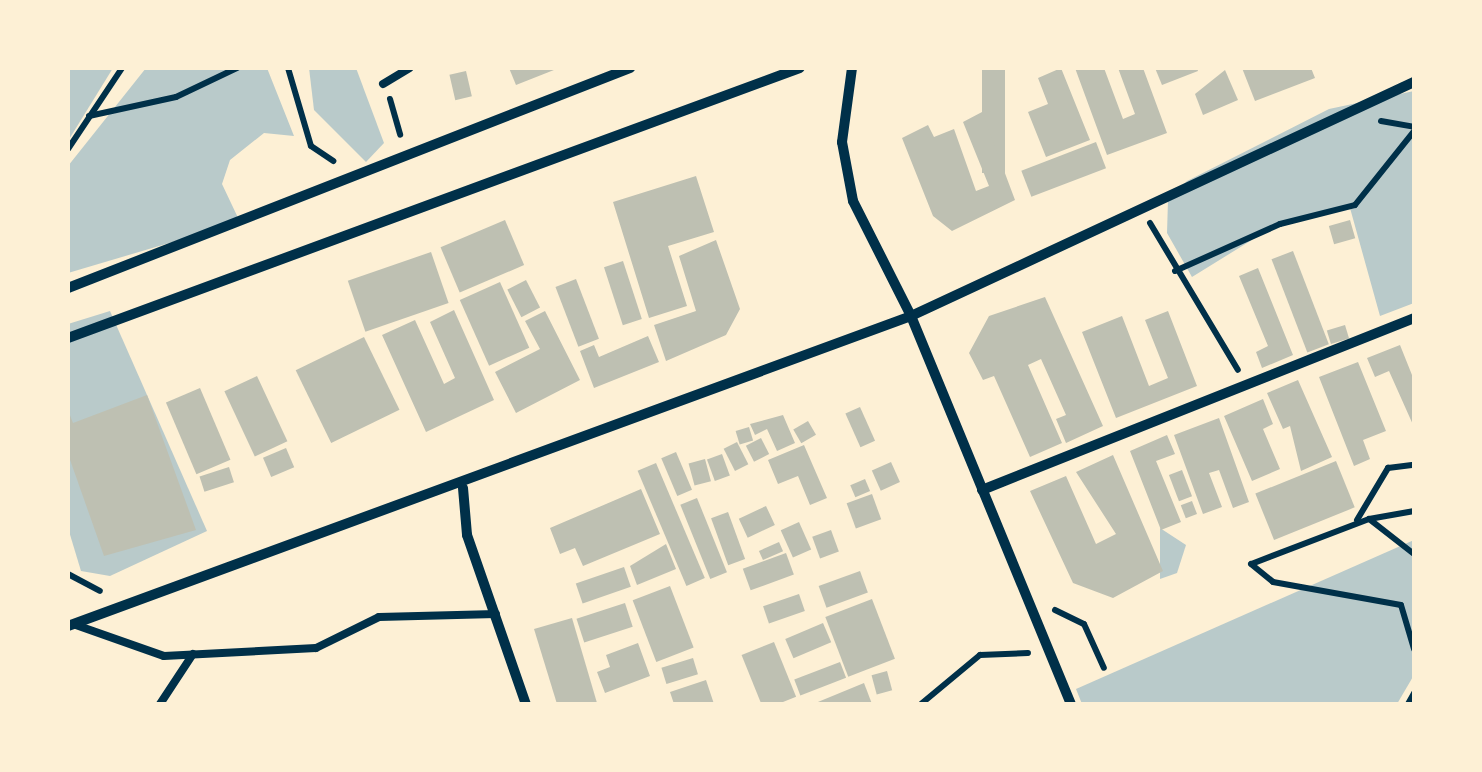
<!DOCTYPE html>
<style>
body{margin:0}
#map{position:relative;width:1482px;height:772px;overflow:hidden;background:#fdf0d5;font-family:"PT Sans",sans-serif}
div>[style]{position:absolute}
.green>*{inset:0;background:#b9caca}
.building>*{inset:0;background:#bec0b2;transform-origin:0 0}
.path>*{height:6px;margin:-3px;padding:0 3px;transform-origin:3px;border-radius:3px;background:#003049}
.service>*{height:8px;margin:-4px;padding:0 4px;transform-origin:4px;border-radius:4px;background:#003049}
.minor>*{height:10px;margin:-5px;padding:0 5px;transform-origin:5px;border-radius:5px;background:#003049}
span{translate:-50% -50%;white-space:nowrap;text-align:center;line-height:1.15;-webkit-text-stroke:8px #fdf0d5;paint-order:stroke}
.frame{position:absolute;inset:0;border:70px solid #fdf0d5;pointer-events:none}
</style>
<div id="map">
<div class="green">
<i style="clip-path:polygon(68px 68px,113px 68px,68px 141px)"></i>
<i style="clip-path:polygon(146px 68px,267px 68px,294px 136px,264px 133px,230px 160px,222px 184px,240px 222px,68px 273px,68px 166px)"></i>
<i style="clip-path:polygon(309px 68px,356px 68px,384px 143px,366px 162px,314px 110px)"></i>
<i style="clip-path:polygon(1414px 91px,1414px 303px,1380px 316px,1350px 208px,1268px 230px,1192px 277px,1167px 233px,1168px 200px,1187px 181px,1329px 109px)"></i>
<i style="clip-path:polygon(110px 311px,207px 531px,110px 576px,81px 571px,68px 528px,68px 324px)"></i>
<i style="clip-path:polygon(1160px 528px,1186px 545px,1177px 573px,1160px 579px)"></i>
<i style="clip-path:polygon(1414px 540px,1414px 675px,1397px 704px,1082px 704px,1076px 689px)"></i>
</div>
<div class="building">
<i style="clip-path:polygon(509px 68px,559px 68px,516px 85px)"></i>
<i style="left:982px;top:68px;width:23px;height:105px"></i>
<i style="clip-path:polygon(1061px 68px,1090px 140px,1046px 157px,1028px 112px,1048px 104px,1038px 78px)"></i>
<i style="clip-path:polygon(1075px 68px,1104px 68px,1123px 119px,1135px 114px,1118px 68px,1143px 68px,1167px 133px,1107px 155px)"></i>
<i style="clip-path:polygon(1155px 68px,1197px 68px,1198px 71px,1162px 85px)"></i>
<i style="clip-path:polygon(1242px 68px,1311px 68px,1315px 78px,1255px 101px)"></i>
<i style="clip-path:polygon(1225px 70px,1238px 100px,1203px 115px,1195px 94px)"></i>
<i style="left:466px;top:71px;width:26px;height:17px;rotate:77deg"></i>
<i style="clip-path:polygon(982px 112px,1015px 200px,952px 231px,933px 216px,902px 138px,928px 125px,934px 137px,954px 129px,976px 191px,989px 186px,963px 122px)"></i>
<i style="left:1096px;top:142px;width:28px;height:80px;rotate:69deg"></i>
<i style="clip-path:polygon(696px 176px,714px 232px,668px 246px,687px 306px,649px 318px,613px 202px)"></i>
<i style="left:505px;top:220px;width:49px;height:70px;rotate:67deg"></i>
<i style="left:1350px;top:220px;width:19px;height:22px;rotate:74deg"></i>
<i style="clip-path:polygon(716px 240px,740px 309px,726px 335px,666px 361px,654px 325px,696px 311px,679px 256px)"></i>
<i style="left:1293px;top:251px;width:100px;height:23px;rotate:69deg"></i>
<i style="left:431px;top:252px;width:54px;height:88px;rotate:71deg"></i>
<i style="left:623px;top:261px;width:61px;height:20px;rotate:72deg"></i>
<i style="clip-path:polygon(1258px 268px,1293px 355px,1262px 368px,1256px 352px,1268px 346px,1239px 276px)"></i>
<i style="left:576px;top:279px;width:64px;height:22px;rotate:69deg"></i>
<i style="left:526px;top:280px;width:31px;height:21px;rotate:63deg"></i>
<i style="left:500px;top:282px;width:72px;height:44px;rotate:66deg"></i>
<i style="clip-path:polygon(1045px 297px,1103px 426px,1066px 443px,1056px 419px,1066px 415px,1041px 359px,1028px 365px,1062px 443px,1030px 457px,994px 376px,983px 380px,969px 353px,989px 316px)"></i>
<i style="clip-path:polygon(454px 310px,494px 400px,426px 432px,382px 335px,415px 320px,444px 384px,455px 378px,430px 322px)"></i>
<i style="clip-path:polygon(545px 311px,580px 380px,516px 413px,495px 372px,540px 349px,525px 321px)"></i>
<i style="clip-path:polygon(1168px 311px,1197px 386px,1116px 418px,1082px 332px,1122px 316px,1149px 386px,1168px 378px,1145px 320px)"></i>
<i style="left:1345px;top:325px;width:14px;height:19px;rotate:73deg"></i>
<i style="clip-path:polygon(648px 336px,659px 362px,594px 388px,580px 351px,594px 345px,599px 357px)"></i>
<i style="left:364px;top:337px;width:81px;height:76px;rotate:64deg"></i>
<i style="clip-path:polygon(1400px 345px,1414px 380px,1414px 427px,1389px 371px,1375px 377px,1367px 358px)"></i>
<i style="clip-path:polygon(1358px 362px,1386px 431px,1363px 440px,1370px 459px,1354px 466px,1319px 377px)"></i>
<i style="left:257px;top:376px;width:72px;height:36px;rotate:65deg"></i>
<i style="clip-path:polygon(1298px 380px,1332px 457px,1301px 471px,1290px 426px,1283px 429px,1267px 393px)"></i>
<i style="left:200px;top:388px;width:78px;height:37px;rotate:67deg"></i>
<i style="clip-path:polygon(147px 395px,196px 530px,104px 556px,68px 454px,68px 410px,73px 423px)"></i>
<i style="clip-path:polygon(1263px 399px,1273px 424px,1263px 429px,1280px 469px,1252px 481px,1224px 416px)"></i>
<i style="left:860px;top:407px;width:37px;height:16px;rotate:66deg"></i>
<i style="clip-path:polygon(783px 415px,795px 443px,777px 451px,767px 429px,755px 435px,750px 424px)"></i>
<i style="clip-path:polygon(1219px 418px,1249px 502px,1233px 508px,1219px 470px,1209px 473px,1222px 507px,1203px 514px,1174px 435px)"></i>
<i style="left:808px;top:421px;width:16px;height:17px;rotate:60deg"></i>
<i style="left:749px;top:427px;width:14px;height:14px;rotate:73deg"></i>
<i style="clip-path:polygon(1167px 435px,1175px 454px,1156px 461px,1181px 522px,1161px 530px,1130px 451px)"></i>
<i style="left:761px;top:438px;width:18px;height:17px;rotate:63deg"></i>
<i style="left:737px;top:442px;width:25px;height:15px;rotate:63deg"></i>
<i style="clip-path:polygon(804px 445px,827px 498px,810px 505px,798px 476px,778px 484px,768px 460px)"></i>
<i style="left:286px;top:448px;width:21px;height:25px;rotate:67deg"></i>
<i style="left:676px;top:452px;width:41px;height:16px;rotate:67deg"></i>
<i style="left:722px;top:454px;width:23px;height:16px;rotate:70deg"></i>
<i style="clip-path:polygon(1113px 455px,1163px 571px,1113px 598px,1073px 583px,1030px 491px,1066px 476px,1096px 544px,1116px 534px,1076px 472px)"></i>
<i style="left:705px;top:459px;width:23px;height:17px;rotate:75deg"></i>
<i style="left:1336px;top:461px;width:50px;height:87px;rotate:68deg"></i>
<i style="left:891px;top:462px;width:22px;height:21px;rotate:66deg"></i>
<i style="left:656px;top:463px;width:125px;height:20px;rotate:67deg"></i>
<i style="left:229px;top:467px;width:16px;height:31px;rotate:72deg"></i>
<i style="left:1182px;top:470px;width:28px;height:14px;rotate:69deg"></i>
<i style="left:865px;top:479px;width:13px;height:16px;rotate:67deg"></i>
<i style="clip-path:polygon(641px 489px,660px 534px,583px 566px,575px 548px,560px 554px,550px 528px)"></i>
<i style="left:872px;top:494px;width:27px;height:27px;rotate:70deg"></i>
<i style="left:697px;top:498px;width:80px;height:18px;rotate:68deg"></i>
<i style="left:1192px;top:501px;width:14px;height:12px;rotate:69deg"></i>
<i style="left:766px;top:506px;width:21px;height:30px;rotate:65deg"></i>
<i style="left:728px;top:512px;width:50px;height:18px;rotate:70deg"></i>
<i style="left:799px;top:522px;width:30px;height:20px;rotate:66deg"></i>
<i style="left:831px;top:530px;width:23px;height:20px;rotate:70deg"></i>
<i style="left:779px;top:542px;width:10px;height:22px;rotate:66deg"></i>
<i style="clip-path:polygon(666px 544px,676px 569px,637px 585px,630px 566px)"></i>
<i style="left:786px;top:553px;width:23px;height:46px;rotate:70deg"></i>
<i style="left:624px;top:567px;width:21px;height:51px;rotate:71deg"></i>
<i style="left:860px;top:571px;width:23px;height:44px;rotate:70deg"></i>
<i style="left:670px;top:586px;width:66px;height:40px;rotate:69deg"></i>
<i style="left:799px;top:594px;width:18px;height:38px;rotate:71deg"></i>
<i style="left:872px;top:599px;width:64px;height:50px;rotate:69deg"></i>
<i style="left:625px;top:603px;width:25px;height:51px;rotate:72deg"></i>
<i style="clip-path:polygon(572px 618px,597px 703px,593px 704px,557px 704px,534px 629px)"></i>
<i style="left:823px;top:623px;width:21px;height:41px;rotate:67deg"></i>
<i style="left:774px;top:642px;width:59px;height:35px;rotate:68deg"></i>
<i style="clip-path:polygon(638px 643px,650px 676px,605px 693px,597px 672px,610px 667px,606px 655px)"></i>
<i style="left:693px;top:658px;width:17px;height:33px;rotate:73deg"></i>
<i style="left:840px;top:662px;width:17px;height:49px;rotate:69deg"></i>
<i style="left:887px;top:671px;width:20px;height:16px;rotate:75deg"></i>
<i style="clip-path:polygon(706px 680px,714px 704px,674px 704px,670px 692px)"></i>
<i style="clip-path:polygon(864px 683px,872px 704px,813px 704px)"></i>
</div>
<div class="path">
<i style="left:288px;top:68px;width:81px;rotate:73.6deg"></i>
<i style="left:311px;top:146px;width:27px;rotate:34deg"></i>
<i style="left:390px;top:99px;width:37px;rotate:74deg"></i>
<i style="left:89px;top:116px;width:89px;rotate:-12.3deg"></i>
<i style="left:176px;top:97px;width:68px;rotate:-25.4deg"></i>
<i style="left:1381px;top:121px;width:34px;rotate:10deg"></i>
<i style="left:68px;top:149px;width:97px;rotate:-56.3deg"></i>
<i style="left:1150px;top:223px;width:171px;rotate:59.1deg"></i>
<i style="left:1175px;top:271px;width:115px;rotate:-24.1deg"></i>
<i style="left:1280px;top:224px;width:77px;rotate:-14.2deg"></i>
<i style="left:1355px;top:205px;width:95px;rotate:-51.4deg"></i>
<i style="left:1369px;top:519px;width:46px;rotate:-10.1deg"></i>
<i style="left:1357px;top:520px;width:61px;rotate:-59.2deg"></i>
<i style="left:1388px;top:468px;width:26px;rotate:-7deg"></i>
<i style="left:1414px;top:554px;width:57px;rotate:-142.1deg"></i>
<i style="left:1369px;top:519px;width:126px;rotate:159.1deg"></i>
<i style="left:1251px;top:564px;width:28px;rotate:39deg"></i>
<i style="left:1273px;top:582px;width:130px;rotate:10.2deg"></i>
<i style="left:1401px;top:605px;width:46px;rotate:73.5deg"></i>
<i style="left:68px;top:574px;width:36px;rotate:28deg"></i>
<i style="left:1055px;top:610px;width:32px;rotate:26deg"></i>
<i style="left:1084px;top:624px;width:48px;rotate:65.6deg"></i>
<i style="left:921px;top:704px;width:77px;rotate:-39.7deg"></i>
<i style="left:980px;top:655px;width:48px;rotate:-2.4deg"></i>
<i style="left:1408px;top:704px;width:13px;rotate:-61deg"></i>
</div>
<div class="service">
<i style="left:383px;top:84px;width:31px;rotate:-31deg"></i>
<i style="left:73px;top:624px;width:96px;rotate:19.4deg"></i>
<i style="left:164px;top:656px;width:152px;rotate:-3deg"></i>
<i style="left:316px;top:648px;width:70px;rotate:-26.2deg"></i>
<i style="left:379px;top:617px;width:117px;rotate:-1.5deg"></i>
<i style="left:160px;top:704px;width:60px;rotate:-56.6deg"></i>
</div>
<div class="minor">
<i style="left:852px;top:68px;width:75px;rotate:97.7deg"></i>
<i style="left:842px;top:142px;width:60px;rotate:79.4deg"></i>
<i style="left:853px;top:201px;width:129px;rotate:63.2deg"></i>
<i style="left:911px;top:316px;width:420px;rotate:67.6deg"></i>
<i style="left:68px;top:288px;width:604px;rotate:-21.38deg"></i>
<i style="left:68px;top:338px;width:780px;rotate:-20.25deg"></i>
<i style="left:463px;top:488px;width:47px;rotate:85.1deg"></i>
<i style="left:467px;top:535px;width:179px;rotate:70.8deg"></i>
<i style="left:982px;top:490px;width:465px;rotate:-21.7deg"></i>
<i style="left:68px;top:626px;width:898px;rotate:-20.19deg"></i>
<i style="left:911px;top:316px;width:555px;rotate:-24.95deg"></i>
</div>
<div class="frame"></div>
</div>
